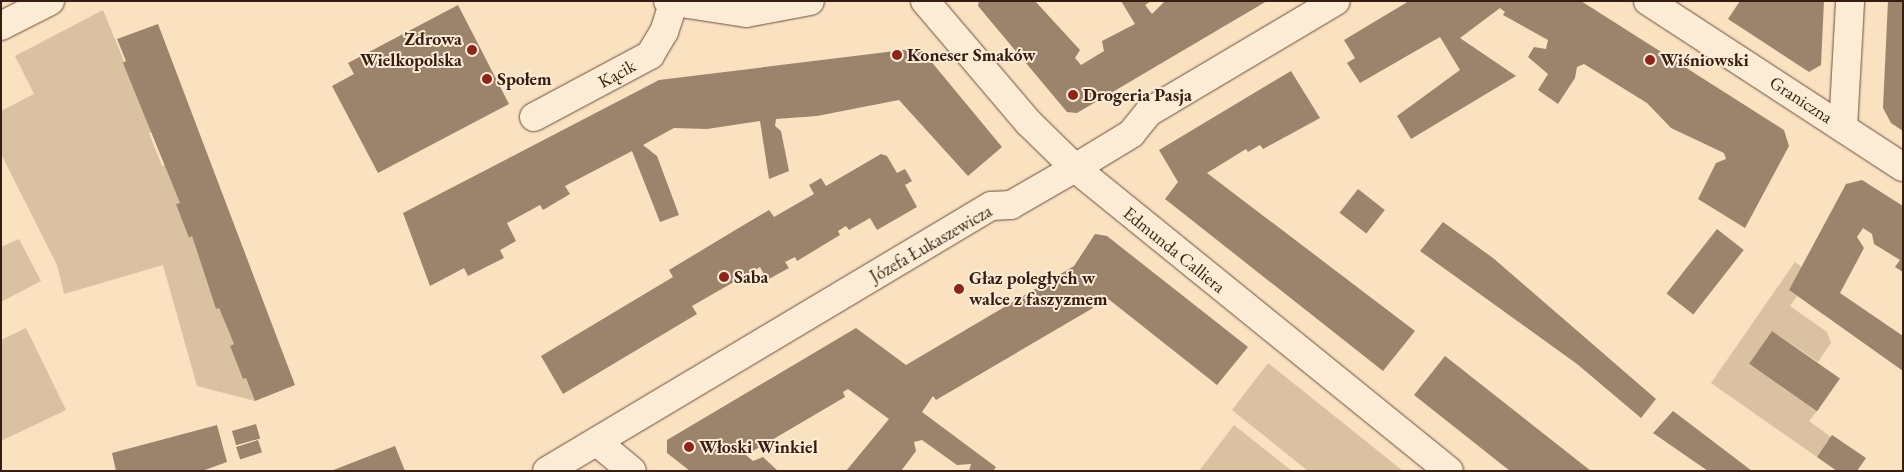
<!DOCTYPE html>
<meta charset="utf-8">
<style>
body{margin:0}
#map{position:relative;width:1904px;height:472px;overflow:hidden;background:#fae2c0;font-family:"EB Garamond",serif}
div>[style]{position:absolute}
.green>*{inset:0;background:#d9c1a2}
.building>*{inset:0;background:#9b836c;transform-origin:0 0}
.roads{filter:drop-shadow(0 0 1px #664e3e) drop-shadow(0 0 1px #664e3e)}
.street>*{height:28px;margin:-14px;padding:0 14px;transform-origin:14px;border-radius:14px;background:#fcecd6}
.dots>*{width:14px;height:14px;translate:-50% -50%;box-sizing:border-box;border:2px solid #fcecd6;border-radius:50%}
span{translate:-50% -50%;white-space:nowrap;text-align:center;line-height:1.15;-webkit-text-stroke:4px #fcecd6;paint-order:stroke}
.poi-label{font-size:18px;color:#351d12;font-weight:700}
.right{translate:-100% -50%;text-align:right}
.left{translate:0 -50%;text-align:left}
.street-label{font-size:18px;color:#351d12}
.frame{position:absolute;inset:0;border:2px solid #351d12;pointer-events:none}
</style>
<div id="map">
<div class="green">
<i style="clip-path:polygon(103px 10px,153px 132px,149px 133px,162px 166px,165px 165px,180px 203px,177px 204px,189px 238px,192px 236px,216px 309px,219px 308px,234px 344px,230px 346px,243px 379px,246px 378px,255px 401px,197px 386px,163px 265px,64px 294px,57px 265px,1px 154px,1px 111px,34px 94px,15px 56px)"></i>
<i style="clip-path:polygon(19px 239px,41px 281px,1px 302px,1px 247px)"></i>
<i style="clip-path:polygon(1795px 262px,1803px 268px,1789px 290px,1797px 296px,1790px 306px,1827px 332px,1831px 343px,1818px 362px,1772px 331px,1749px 364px,1817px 411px,1809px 421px,1831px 437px,1817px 457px,1711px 383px)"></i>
<i style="clip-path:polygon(26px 328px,66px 410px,1px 441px,1px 340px)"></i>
<i style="clip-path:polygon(1268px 363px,1403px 471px,1308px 471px,1232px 410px)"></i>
<i style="clip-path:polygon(1234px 425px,1292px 471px,1199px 471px)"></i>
</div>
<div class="building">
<i style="clip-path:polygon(979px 1px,1035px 1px,1080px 50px,1075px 58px,1081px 65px,1104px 51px,1102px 41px,1135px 24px,1121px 1px,1151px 1px,1145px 5px,1152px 14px,1165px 1px,1267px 1px,1077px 113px,1067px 112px,978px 6px)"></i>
<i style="clip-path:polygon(1409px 1px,1581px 1px,1784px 130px,1789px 146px,1745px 228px,1698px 199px,1716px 163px,1726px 159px,1724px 153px,1671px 128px,1647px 103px,1584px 64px,1577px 67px,1575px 78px,1558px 104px,1538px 90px,1548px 74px,1528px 57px,1534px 47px,1546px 49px,1548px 40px,1503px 15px,1505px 12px,1500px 8px,1460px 38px,1516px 76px,1411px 139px,1397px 116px,1460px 70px,1440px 37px,1360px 83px,1347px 63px,1355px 58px,1344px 40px)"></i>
<i style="clip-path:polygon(1740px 1px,1824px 1px,1821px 65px,1809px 72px,1728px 19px)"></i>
<i style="clip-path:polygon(1888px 1px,1903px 1px,1903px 131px,1891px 123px,1883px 108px)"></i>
<i style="clip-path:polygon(458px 5px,509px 104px,378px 173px,332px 86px,354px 74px,348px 63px)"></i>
<i style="clip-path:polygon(158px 24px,295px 385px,255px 401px,246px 378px,243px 379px,230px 346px,234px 344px,219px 308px,216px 309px,192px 236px,189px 238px,176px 204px,180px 203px,123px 63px,126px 61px,117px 39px)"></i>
<i style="clip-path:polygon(920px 48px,1002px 147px,968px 176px,899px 100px,817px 116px,776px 119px,775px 126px,781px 131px,789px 171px,769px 179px,760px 121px,707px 129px,674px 128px,643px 145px,657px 156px,679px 215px,660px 222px,632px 151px,565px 186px,570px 194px,543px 210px,540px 205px,507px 223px,516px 241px,500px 250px,504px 258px,468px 276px,464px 268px,430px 286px,403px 213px,659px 80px)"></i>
<i style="clip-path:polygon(1291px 71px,1320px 118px,1263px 149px,1260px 145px,1248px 152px,1246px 149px,1207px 173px,1415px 331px,1383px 371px,1165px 199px,1178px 182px,1159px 150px)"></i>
<i style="clip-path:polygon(881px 154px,887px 156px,897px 173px,905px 169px,912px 181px,905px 185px,917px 207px,877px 230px,870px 218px,849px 230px,846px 226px,838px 231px,840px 235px,797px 261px,795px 257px,785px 262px,789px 268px,767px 280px,760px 267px,692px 306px,697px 314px,563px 394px,541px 356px,673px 277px,669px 270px,737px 229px,769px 210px,774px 217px,814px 194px,809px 185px,821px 178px,826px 186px)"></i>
<i style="clip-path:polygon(1862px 180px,1903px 206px,1903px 272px,1895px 267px,1900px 260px,1874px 244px,1872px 234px,1863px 228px,1857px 237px,1864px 248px,1840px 293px,1903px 336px,1903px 371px,1789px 290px,1846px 184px)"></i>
<i style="left:1358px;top:189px;width:34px;height:30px;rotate:38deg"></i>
<i style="clip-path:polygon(1443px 222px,1493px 258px,1656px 399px,1641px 418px,1577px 364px,1420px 251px)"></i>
<i style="left:1717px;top:229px;width:34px;height:82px;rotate:38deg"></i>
<i style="clip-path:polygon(1095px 234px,1107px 236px,1248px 347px,1217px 385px,1102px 294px,1091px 304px,1093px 308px,936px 400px,933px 396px,922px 412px,996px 467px,993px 471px,969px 471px,971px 464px,957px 465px,922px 440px,914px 442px,916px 451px,901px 471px,846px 471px,889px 419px,848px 389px,843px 392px,845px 397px,746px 455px,753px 461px,763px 457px,778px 471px,690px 471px,667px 453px,667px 440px,856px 328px,906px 365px,1074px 266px)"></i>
<i style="left:1772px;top:331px;width:83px;height:40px;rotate:35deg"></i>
<i style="clip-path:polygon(1445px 356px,1591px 471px,1510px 471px,1414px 395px)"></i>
<i style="clip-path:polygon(1673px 411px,1685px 420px,1752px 471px,1708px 471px,1653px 433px)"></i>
<i style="left:256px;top:424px;width:15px;height:25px;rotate:74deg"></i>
<i style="clip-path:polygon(217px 425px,227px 462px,202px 471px,116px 471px,112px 453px)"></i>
<i style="clip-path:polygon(1832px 435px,1866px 458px,1857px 471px,1837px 471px,1817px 457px)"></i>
<i style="left:258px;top:440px;width:13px;height:23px;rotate:72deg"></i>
<i style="clip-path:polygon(395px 446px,405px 471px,331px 471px)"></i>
</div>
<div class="roads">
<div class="street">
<i style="left:668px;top:1px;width:79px;rotate:8.7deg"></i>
<i style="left:746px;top:13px;width:65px;rotate:-10.6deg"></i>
<i style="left:925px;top:1px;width:160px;rotate:49.6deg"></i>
<i style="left:1029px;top:123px;width:64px;rotate:44.4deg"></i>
<i style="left:1075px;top:168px;width:481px;rotate:39deg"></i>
<i style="left:1648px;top:1px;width:304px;rotate:33.1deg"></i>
<i style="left:1px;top:26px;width:55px;rotate:-27deg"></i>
<i style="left:534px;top:117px;width:132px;rotate:-28.1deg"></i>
<i style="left:650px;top:55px;width:27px;rotate:-59deg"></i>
<i style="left:664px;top:32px;width:28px;rotate:-72deg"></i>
<i style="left:1843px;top:128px;width:127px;rotate:-86.8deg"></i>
<i style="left:597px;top:442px;width:45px;rotate:39.6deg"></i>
<i style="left:547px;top:471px;width:517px;rotate:-30.83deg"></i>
<i style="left:991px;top:206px;width:20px;rotate:-3deg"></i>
<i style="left:1011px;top:205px;width:74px;rotate:-30deg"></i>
<i style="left:1075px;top:168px;width:66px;rotate:-31.3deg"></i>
<i style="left:1131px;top:134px;width:28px;rotate:-51deg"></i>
<i style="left:1149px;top:112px;width:217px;rotate:-30.7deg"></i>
</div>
</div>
<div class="dots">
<i style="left:472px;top:50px;background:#8f2418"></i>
<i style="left:897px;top:55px;background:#8f2418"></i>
<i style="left:1650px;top:60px;background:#8f2418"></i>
<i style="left:487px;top:79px;background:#8f2418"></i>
<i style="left:1073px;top:95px;background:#8f2418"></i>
<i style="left:724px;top:277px;background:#8f2418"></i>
<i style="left:959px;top:289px;background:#8f2418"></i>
<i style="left:689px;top:447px;background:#8f2418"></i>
</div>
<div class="poi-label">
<span class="right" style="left:462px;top:50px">Zdrowa<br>Wielkopolska</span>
<span class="left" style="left:907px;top:55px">Koneser Smaków</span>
<span class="left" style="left:1660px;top:60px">Wiśniowski</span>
<span class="left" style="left:497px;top:79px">Społem</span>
<span class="left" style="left:1083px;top:95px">Drogeria Pasja</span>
<span class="left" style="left:734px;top:277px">Saba</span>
<span class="left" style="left:969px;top:289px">Głaz poległych w<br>walce z faszyzmem</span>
<span class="left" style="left:699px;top:447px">Włoski Winkiel</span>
</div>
<div class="street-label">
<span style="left:617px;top:74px;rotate:-29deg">Kącik</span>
<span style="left:1801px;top:100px;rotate:33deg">Graniczna</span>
<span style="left:931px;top:244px;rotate:-30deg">Józefa Łukaszewicza</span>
<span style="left:1174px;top:250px;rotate:39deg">Edmunda Calliera</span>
</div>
<div class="frame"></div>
</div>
